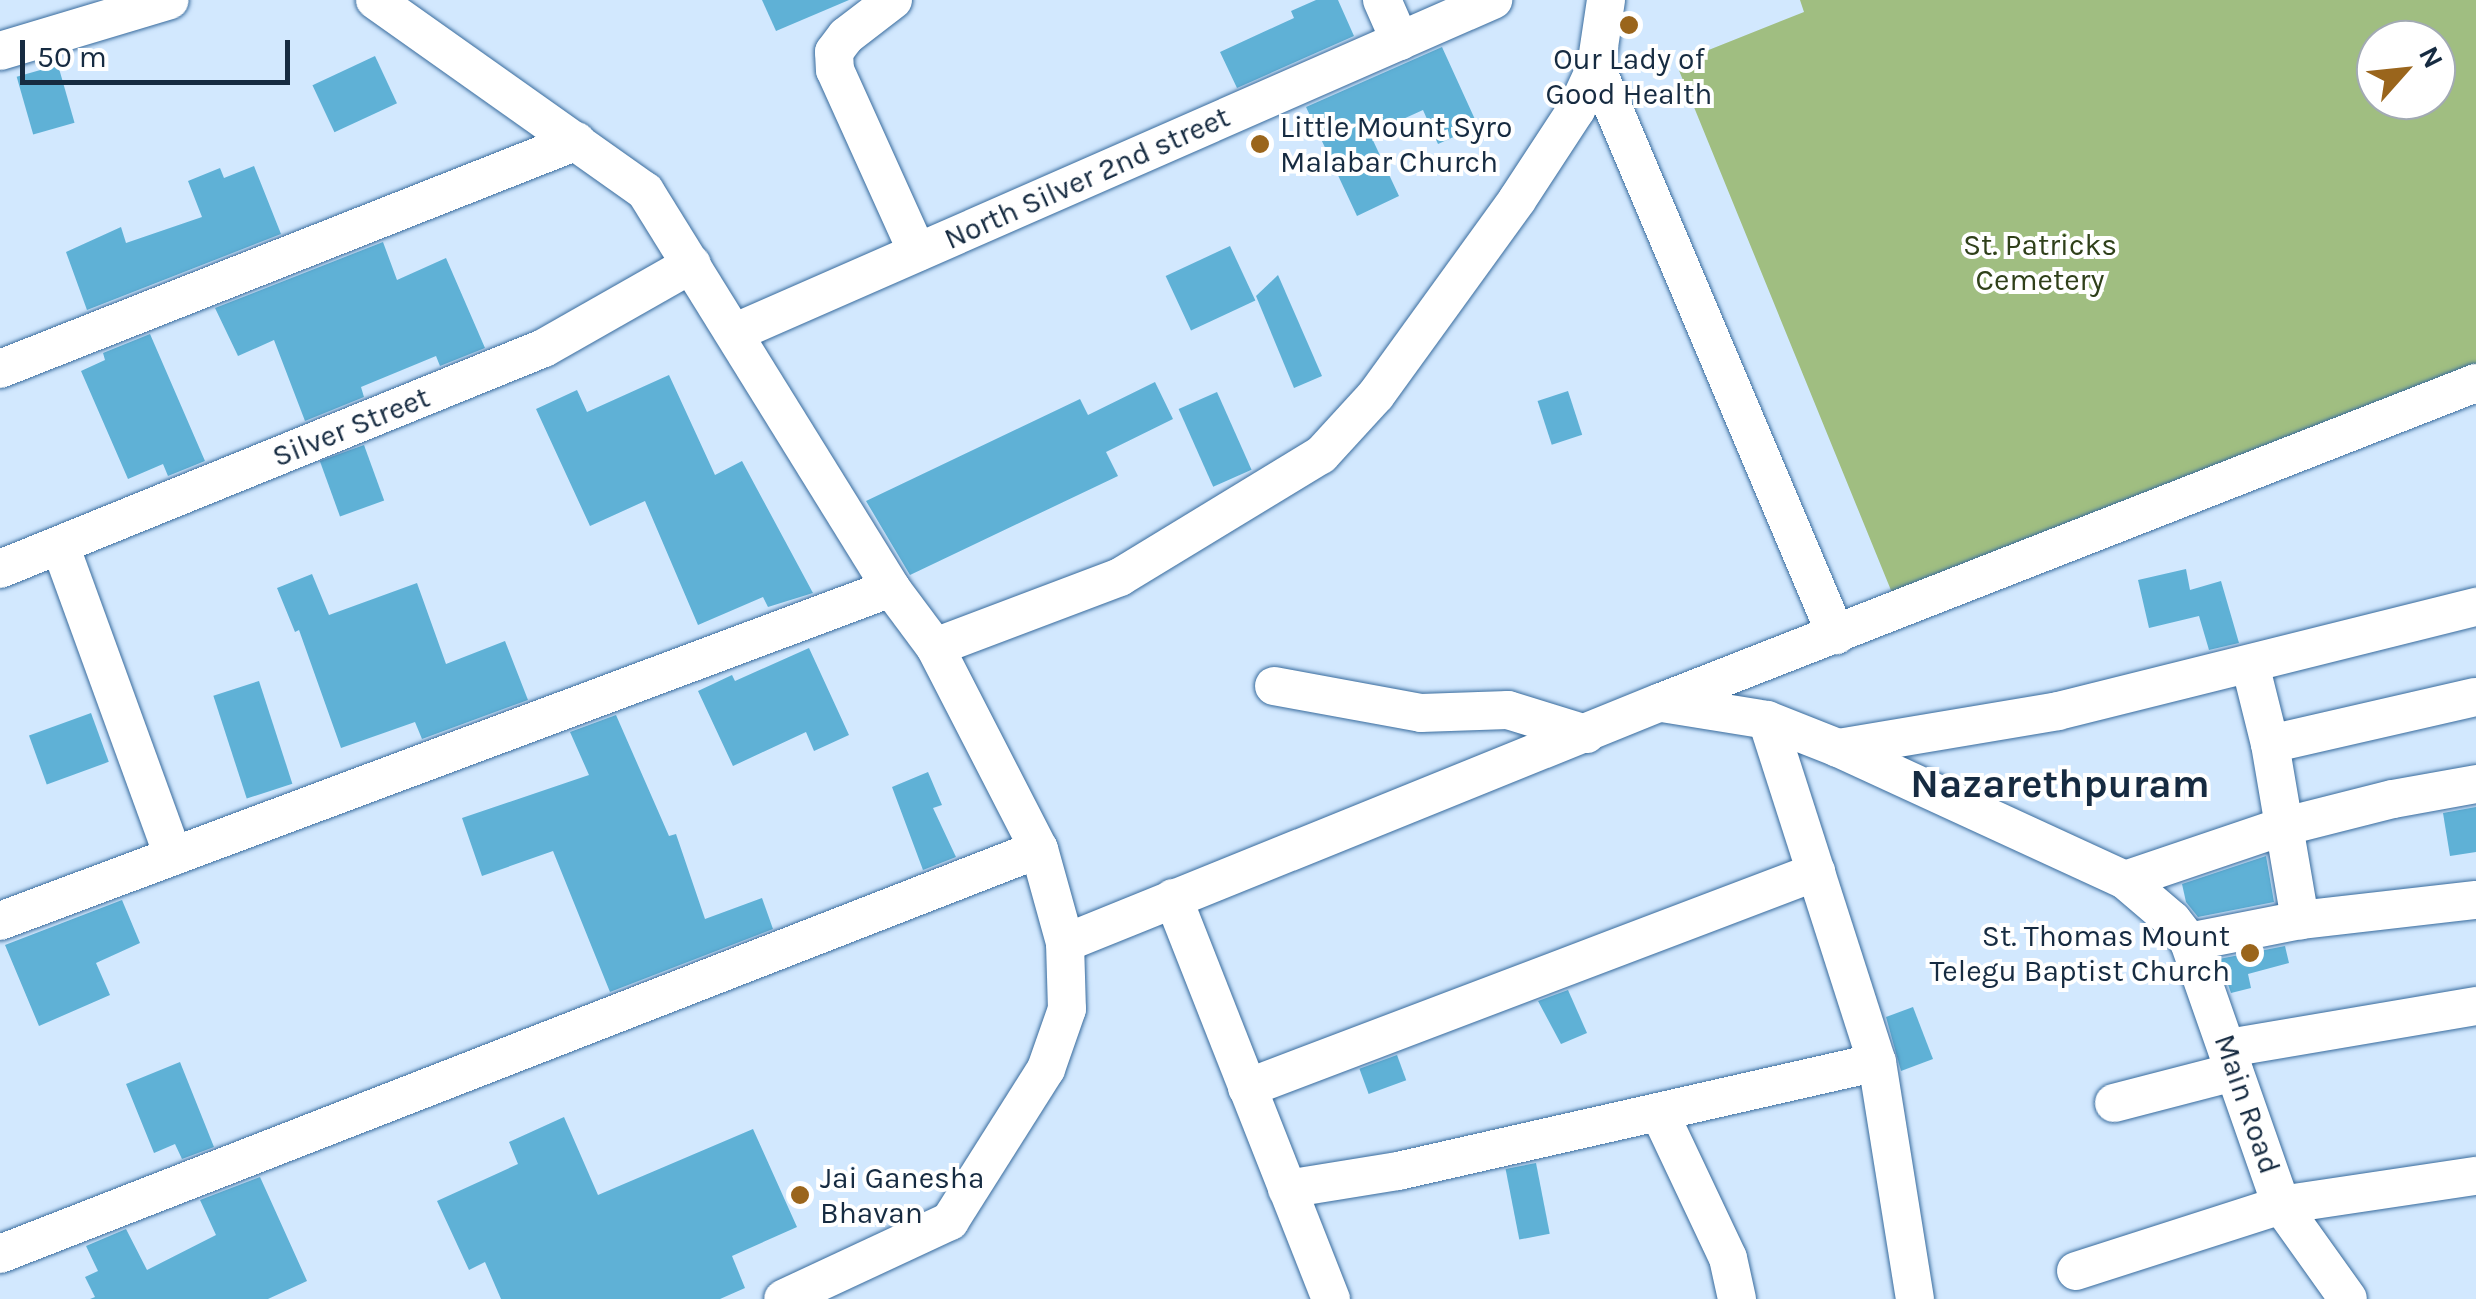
<!DOCTYPE html>
<style>
body{margin:0}
#map{position:relative;width:2476px;height:1299px;overflow:hidden;background:#d2e8fe;font-family:Karla,sans-serif}
div>[style]{position:absolute}
.green>*{inset:0;background:#a0be81}
.building>*{inset:0;background:#5fb1d6;transform-origin:0 0}
.roads{filter:drop-shadow(0 0 2px #386b9d) drop-shadow(0 0 2px #386b9d)}
.street>*{height:38px;margin:-19px;padding:0 19px;transform-origin:19px;border-radius:19px;background:#fff}
.dots>*{width:28px;height:28px;translate:-50% -50%;box-sizing:border-box;border:5px solid #fff;border-radius:50%}
span{translate:-50% -50%;white-space:nowrap;text-align:center;line-height:1.15;-webkit-text-stroke:8px #fff;paint-order:stroke}
.poi-label{font-size:30px;color:#162b41}
.left{translate:0 -50%;text-align:left}
.right{translate:-100% -50%;text-align:right}
.street-label{font-size:30px;color:#162b41}
.park-label{font-size:30px;color:#2f401a}
.district-label{font-size:40px;color:#162b41;font-weight:700}
.north{position:absolute;left:2356px;top:20px;width:100px;height:100px;box-sizing:border-box;background:#fff;border:2px solid #a2aab3;border-radius:50%;rotate:63deg;font-size:28px;font-weight:700;line-height:40px;text-align:center;color:#162b41}
.north::after{content:'';display:block;margin:auto;width:35px;height:45px;background:#9a651c;clip-path:polygon(50% 0,100% 100%,50% 72%,0 100%)}
.scale{position:absolute;left:20px;top:40px;width:270px;height:45px;box-sizing:border-box;border:5px solid #162b41;border-top:0;padding-left:12px;font-size:30px;line-height:35px;white-space:nowrap;color:#162b41;-webkit-text-stroke:8px #fff;paint-order:stroke}
</style>
<div id="map">
<div class="green">
<i style="clip-path:polygon(evenodd,1800px 0,2476px 0,2476px 371px,1897px 605px,1676px 63px,1804px 12px,1800px 0,2376px 40px,2436px 40px,2436px 100px,2376px 100px,2376px 40px)"></i>
</div>
<div class="building">
<i style="clip-path:polygon(762px 0,849px 0,776px 31px)"></i>
<i style="clip-path:polygon(1316px 0,1338px 0,1354px 36px,1237px 88px,1220px 52px,1294px 18px,1291px 11px)"></i>
<i style="clip-path:polygon(1442px 47px,1478px 126px,1438px 144px,1423px 110px,1370px 134px,1399px 196px,1357px 216px,1306px 107px)"></i>
<i style="left:375px;top:56px;width:52px;height:69px;rotate:65deg"></i>
<i style="left:58px;top:65px;width:60px;height:43px;rotate:74deg"></i>
<i style="clip-path:polygon(254px 166px,281px 234px,87px 310px,66px 252px,121px 227px,126px 243px,202px 217px,188px 181px,220px 168px,224px 178px)"></i>
<i style="clip-path:polygon(383px 242px,397px 280px,446px 258px,485px 348px,440px 366px,436px 356px,361px 387px,364px 397px,305px 421px,274px 340px,238px 356px,215px 308px)"></i>
<i style="left:1230px;top:246px;width:60px;height:71px;rotate:65deg"></i>
<i style="clip-path:polygon(1278px 275px,1322px 376px,1294px 388px,1256px 296px)"></i>
<i style="clip-path:polygon(150px 334px,205px 461px,168px 476px,163px 464px,128px 479px,81px 371px,105px 360px,103px 353px)"></i>
<i style="clip-path:polygon(669px 375px,715px 475px,742px 461px,813px 593px,768px 607px,763px 597px,698px 625px,645px 501px,590px 526px,536px 409px,577px 390px,587px 412px)"></i>
<i style="clip-path:polygon(1155px 382px,1173px 419px,1106px 452px,1118px 476px,910px 575px,866px 501px,1080px 399px,1088px 415px)"></i>
<i style="left:1568px;top:391px;width:46px;height:32px;rotate:72deg"></i>
<i style="left:1217px;top:392px;width:85px;height:42px;rotate:66deg"></i>
<i style="left:364px;top:445px;width:59px;height:47px;rotate:70deg"></i>
<i style="clip-path:polygon(2186px 569px,2190px 590px,2221px 581px,2239px 643px,2209px 650px,2199px 616px,2149px 628px,2138px 580px)"></i>
<i style="clip-path:polygon(312px 574px,329px 615px,417px 583px,446px 664px,505px 641px,528px 700px,422px 739px,415px 722px,341px 748px,299px 630px,295px 632px,277px 588px)"></i>
<i style="clip-path:polygon(809px 648px,849px 735px,814px 751px,806px 732px,733px 766px,698px 691px,732px 675px,735px 681px)"></i>
<i style="left:259px;top:681px;width:108px;height:48px;rotate:72deg"></i>
<i style="left:91px;top:713px;width:52px;height:66px;rotate:70deg"></i>
<i style="clip-path:polygon(616px 715px,669px 836px,676px 834px,705px 919px,762px 898px,773px 929px,610px 992px,553px 851px,482px 876px,462px 818px,589px 775px,570px 732px)"></i>
<i style="clip-path:polygon(928px 772px,942px 805px,933px 808px,956px 857px,923px 870px,892px 787px)"></i>
<i style="clip-path:polygon(2476px 807px,2476px 852px,2450px 856px,2443px 813px)"></i>
<i style="clip-path:polygon(2266px 856px,2274px 902px,2198px 917px,2186px 902px,2182px 884px)"></i>
<i style="clip-path:polygon(122px 900px,140px 943px,96px 963px,110px 995px,39px 1026px,5px 945px)"></i>
<i style="clip-path:polygon(2285px 946px,2289px 963px,2248px 974px,2251px 988px,2231px 993px,2219px 959px)"></i>
<i style="clip-path:polygon(1568px 990px,1587px 1033px,1561px 1044px,1538px 1001px)"></i>
<i style="clip-path:polygon(1913px 1007px,1933px 1059px,1901px 1071px,1886px 1017px)"></i>
<i style="left:1397px;top:1055px;width:27px;height:40px;rotate:70deg"></i>
<i style="clip-path:polygon(180px 1062px,214px 1147px,182px 1159px,175px 1144px,154px 1153px,126px 1084px)"></i>
<i style="clip-path:polygon(564px 1117px,598px 1195px,753px 1129px,797px 1227px,732px 1256px,745px 1288px,720px 1299px,501px 1299px,485px 1262px,469px 1270px,437px 1201px,518px 1164px,509px 1142px)"></i>
<i style="left:1536px;top:1163px;width:72px;height:31px;rotate:79deg"></i>
<i style="clip-path:polygon(260px 1177px,307px 1281px,268px 1299px,90px 1299px,95px 1297px,85px 1277px,98px 1271px,86px 1246px,126px 1229px,147px 1270px,216px 1235px,200px 1200px)"></i>
</div>
<div class="roads">
<div class="street">
<i style="left:375px;top:0;width:331px;rotate:35.3deg"></i>
<i style="left:645px;top:191px;width:467px;rotate:58.2deg"></i>
<i style="left:891px;top:588px;width:74px;rotate:53.3deg"></i>
<i style="left:935px;top:647px;width:227px;rotate:62.8deg"></i>
<i style="left:1039px;top:849px;width:98px;rotate:74.5deg"></i>
<i style="left:1065px;top:943px;width:66px;rotate:88.3deg"></i>
<i style="left:1067px;top:1009px;width:64px;rotate:109.3deg"></i>
<i style="left:1046px;top:1069px;width:180px;rotate:122.3deg"></i>
<i style="left:950px;top:1221px;width:184px;rotate:155deg"></i>
<i style="left:893px;top:0;width:59px;rotate:142.5deg"></i>
<i style="left:846px;top:36px;width:20px;rotate:127deg"></i>
<i style="left:834px;top:52px;width:18px;rotate:87deg"></i>
<i style="left:835px;top:70px;width:200px;rotate:65.7deg"></i>
<i style="left:1382px;top:0;width:45px;rotate:66.3deg"></i>
<i style="left:0;top:51px;width:177px;rotate:-16.7deg"></i>
<i style="left:1596px;top:67px;width:617px;rotate:67.09deg"></i>
<i style="left:736px;top:332px;width:827px;rotate:-23.68deg"></i>
<i style="left:0;top:369px;width:620px;rotate:-21.56deg"></i>
<i style="left:60px;top:545px;width:331px;rotate:70deg"></i>
<i style="left:0;top:569px;width:587px;rotate:-22.11deg"></i>
<i style="left:544px;top:348px;width:170px;rotate:-29.6deg"></i>
<i style="left:935px;top:647px;width:198px;rotate:-20.7deg"></i>
<i style="left:1120px;top:577px;width:235px;rotate:-31.3deg"></i>
<i style="left:1321px;top:455px;width:81px;rotate:-47.5deg"></i>
<i style="left:1376px;top:395px;width:241px;rotate:-54.1deg"></i>
<i style="left:1517px;top:200px;width:108px;rotate:-56.8deg"></i>
<i style="left:1576px;top:110px;width:47px;rotate:-65.1deg"></i>
<i style="left:1596px;top:67px;width:68px;rotate:-81.5deg"></i>
<i style="left:2250px;top:664px;width:82px;rotate:76deg"></i>
<i style="left:2270px;top:744px;width:179px;rotate:80.3deg"></i>
<i style="left:1274px;top:686px;width:149px;rotate:10.4deg"></i>
<i style="left:1421px;top:713px;width:87px;rotate:-2deg"></i>
<i style="left:1508px;top:710px;width:82px;rotate:17.1deg"></i>
<i style="left:1662px;top:703px;width:106px;rotate:9.2deg"></i>
<i style="left:1767px;top:720px;width:76px;rotate:21.5deg"></i>
<i style="left:1838px;top:748px;width:316px;rotate:24.7deg"></i>
<i style="left:2125px;top:880px;width:62px;rotate:40.4deg"></i>
<i style="left:2172px;top:920px;width:28px;rotate:52deg"></i>
<i style="left:2189px;top:942px;width:279px;rotate:70.7deg"></i>
<i style="left:2281px;top:1205px;width:115px;rotate:54.5deg"></i>
<i style="left:1767px;top:720px;width:359px;rotate:72.2deg"></i>
<i style="left:1877px;top:1062px;width:240px;rotate:80.9deg"></i>
<i style="left:2270px;top:744px;width:211px;rotate:-12.9deg"></i>
<i style="left:1838px;top:748px;width:223px;rotate:-9.5deg"></i>
<i style="left:2058px;top:711px;width:431px;rotate:-14deg"></i>
<i style="left:2125px;top:880px;width:166px;rotate:-18.7deg"></i>
<i style="left:2282px;top:827px;width:114px;rotate:-14.2deg"></i>
<i style="left:2393px;top:799px;width:84px;rotate:-10.2deg"></i>
<i style="left:1173px;top:898px;width:431px;rotate:68.5deg"></i>
<i style="left:0;top:921px;width:951px;rotate:-20.49deg"></i>
<i style="left:2189px;top:942px;width:113px;rotate:-11.2deg"></i>
<i style="left:2300px;top:920px;width:177px;rotate:-6.5deg"></i>
<i style="left:1065px;top:943px;width:643px;rotate:-22.02deg"></i>
<i style="left:1661px;top:702px;width:875px;rotate:-21.38deg"></i>
<i style="left:2228px;top:1048px;width:252px;rotate:-9.6deg"></i>
<i style="left:1247px;top:1088px;width:609px;rotate:-20.79deg"></i>
<i style="left:2114px;top:1103px;width:124px;rotate:-14.5deg"></i>
<i style="left:1659px;top:1112px;width:161px;rotate:64.7deg"></i>
<i style="left:1728px;top:1258px;width:42px;rotate:77.6deg"></i>
<i style="left:1287px;top:1189px;width:112px;rotate:-9.2deg"></i>
<i style="left:1398px;top:1171px;width:491px;rotate:-12.8deg"></i>
<i style="left:0;top:1254px;width:1115px;rotate:-21.3deg"></i>
<i style="left:2076px;top:1271px;width:215px;rotate:-17.8deg"></i>
<i style="left:2281px;top:1205px;width:197px;rotate:-8.5deg"></i>
</div>
</div>
<div class="dots">
<i style="left:1629px;top:25px;background:#9a651c"></i>
<i style="left:1260px;top:144px;background:#9a651c"></i>
<i style="left:2250px;top:953px;background:#9a651c"></i>
<i style="left:800px;top:1195px;background:#9a651c"></i>
</div>
<div class="poi-label">
<span style="left:1629px;top:76px">Our Lady of<br>Good Health</span>
<span class="left" style="left:1280px;top:144px">Little Mount Syro<br>Malabar Church</span>
<span class="right" style="left:2230px;top:953px">St. Thomas Mount<br>Telegu Baptist Church</span>
<span class="left" style="left:820px;top:1195px">Jai Ganesha<br>Bhavan</span>
</div>
<div class="street-label">
<span style="left:1087px;top:178px;rotate:-24deg">North Silver 2nd street</span>
<span style="left:351px;top:427px;rotate:-22deg">Silver Street</span>
<span style="left:2247px;top:1104px;rotate:71deg">Main Road</span>
</div>
<div class="park-label">
<span style="left:2040px;top:262px">St. Patricks<br>Cemetery</span>
</div>
<div class="district-label">
<span style="left:2060px;top:784px">Nazarethpuram</span>
</div>
<div class="north">N</div>
<div class="scale">50 m</div>
</div>
